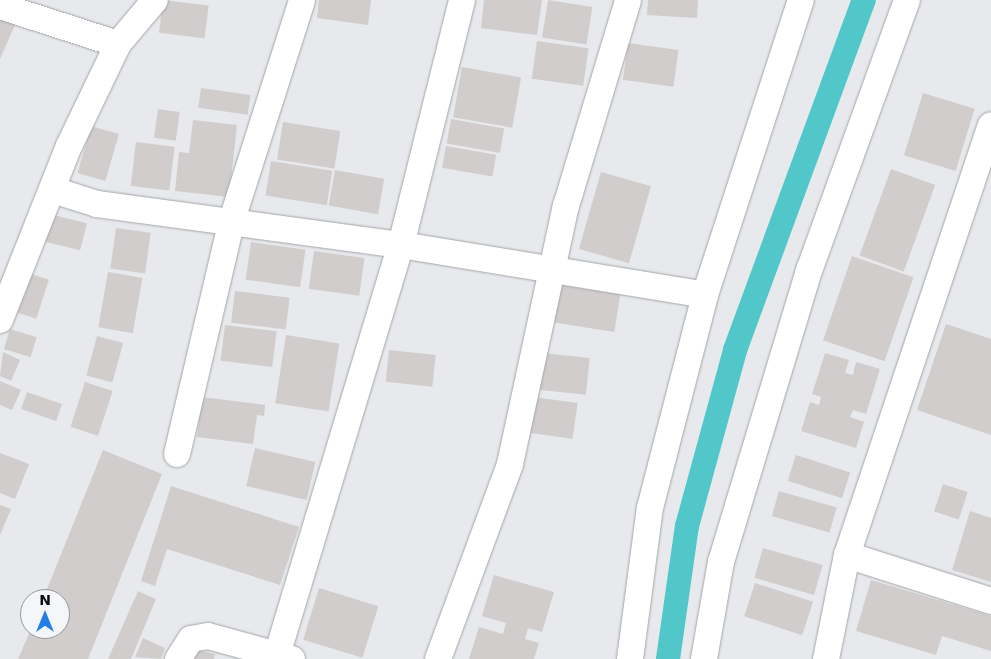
<!DOCTYPE html>
<style>
body{margin:0}
#map{position:relative;width:991px;height:659px;overflow:hidden;background:#e7e9ec;font-family:"DejaVu Sans",sans-serif}
div>[style]{position:absolute}
.canal>*{height:24px;margin:-12px;padding:0 12px;transform-origin:12px;border-radius:12px;background:#51c7ca}
.building>*{inset:0;background:#d1cdcc;transform-origin:0 0}
.roads{filter:drop-shadow(0 0 1px #a3a5a8) drop-shadow(0 0 1px #a3a5a8)}
.minor>*{height:26px;margin:-13px;padding:0 13px;transform-origin:13px;border-radius:13px;background:#fff}
span{translate:-50% -50%;white-space:nowrap;text-align:center;line-height:1.15;-webkit-text-stroke:4px #f4f6f9;paint-order:stroke}
.north{position:absolute;left:20px;top:589px;width:50px;height:50px;box-sizing:border-box;background:#f4f6f9;border:1px solid #97989a;border-radius:50%;rotate:0deg;font-size:14px;font-weight:700;line-height:20px;text-align:center;color:#0b0b0c}
.north::after{content:'';display:block;margin:auto;width:18px;height:22px;background:#237ee7;clip-path:polygon(50% 0,100% 100%,50% 72%,0 100%)}
</style>
<div id="map">
<div class="canal">
<i style="left:668px;top:659px;width:134px;rotate:-81.9deg"></i>
<i style="left:687px;top:526px;width:182px;rotate:-74.7deg"></i>
<i style="left:735px;top:350px;width:373px;rotate:-69.8deg"></i>
</div>
<div class="building">
<i style="left:163px;top:0;width:46px;height:33px;rotate:7deg"></i>
<i style="clip-path:polygon(319px 0,371px 0,368px 25px,317px 18px)"></i>
<i style="clip-path:polygon(484px 0,542px 0,537px 35px,481px 28px)"></i>
<i style="left:548px;top:0;width:45px;height:38px;rotate:9deg"></i>
<i style="clip-path:polygon(648px 0,698px 0,697px 18px,647px 15px)"></i>
<i style="clip-path:polygon(0 19px,15px 25px,0 59px)"></i>
<i style="left:537px;top:41px;width:52px;height:38px;rotate:8deg"></i>
<i style="left:628px;top:43px;width:51px;height:37px;rotate:8deg"></i>
<i style="left:462px;top:67px;width:60px;height:51px;rotate:10deg"></i>
<i style="left:201px;top:88px;width:50px;height:20px;rotate:8deg"></i>
<i style="left:923px;top:93px;width:54px;height:65px;rotate:17deg"></i>
<i style="left:158px;top:109px;width:22px;height:29px;rotate:8deg"></i>
<i style="left:451px;top:119px;width:54px;height:25px;rotate:10deg"></i>
<i style="clip-path:polygon(193px 120px,237px 125px,229px 197px,175px 191px,179px 152px,189px 153px)"></i>
<i style="left:283px;top:122px;width:58px;height:38px;rotate:9deg"></i>
<i style="left:91px;top:126px;width:29px;height:49px;rotate:16deg"></i>
<i style="left:136px;top:142px;width:39px;height:44px;rotate:7deg"></i>
<i style="left:446px;top:146px;width:51px;height:22px;rotate:10deg"></i>
<i style="left:271px;top:161px;width:62px;height:35px;rotate:9deg"></i>
<i style="left:891px;top:169px;width:47px;height:92px;rotate:20deg"></i>
<i style="left:335px;top:170px;width:50px;height:36px;rotate:10deg"></i>
<i style="left:601px;top:172px;width:52px;height:80px;rotate:16deg"></i>
<i style="left:50px;top:214px;width:38px;height:28px;rotate:14deg"></i>
<i style="left:116px;top:228px;width:35px;height:41px;rotate:8deg"></i>
<i style="left:251px;top:242px;width:55px;height:38px;rotate:8deg"></i>
<i style="left:314px;top:251px;width:51px;height:38px;rotate:8deg"></i>
<i style="left:852px;top:256px;width:65px;height:89px;rotate:19deg"></i>
<i style="left:108px;top:272px;width:35px;height:56px;rotate:10deg"></i>
<i style="left:28px;top:273px;width:22px;height:41px;rotate:18deg"></i>
<i style="left:560px;top:285px;width:61px;height:38px;rotate:9deg"></i>
<i style="left:235px;top:291px;width:55px;height:32px;rotate:7deg"></i>
<i style="clip-path:polygon(946px 324px,991px 339px,991px 435px,917px 410px)"></i>
<i style="left:225px;top:325px;width:52px;height:36px;rotate:7deg"></i>
<i style="left:10px;top:329px;width:28px;height:21px;rotate:17deg"></i>
<i style="left:286px;top:335px;width:54px;height:69px;rotate:9deg"></i>
<i style="left:97px;top:336px;width:27px;height:41px;rotate:15deg"></i>
<i style="left:389px;top:350px;width:47px;height:32px;rotate:6deg"></i>
<i style="clip-path:polygon(3px 352px,20px 360px,11px 381px,0 376px)"></i>
<i style="left:542px;top:353px;width:48px;height:37px;rotate:6deg"></i>
<i style="clip-path:polygon(825px 353px,849px 360px,845px 373px,853px 375px,856px 362px,880px 369px,866px 414px,853px 410px,850px 417px,864px 422px,856px 448px,801px 431px,810px 402px,819px 405px,821px 397px,812px 394px)"></i>
<i style="clip-path:polygon(0 381px,21px 390px,12px 410px,0 405px)"></i>
<i style="left:85px;top:382px;width:29px;height:47px;rotate:18deg"></i>
<i style="left:27px;top:392px;width:37px;height:18px;rotate:19deg"></i>
<i style="clip-path:polygon(202px 397px,265px 405px,264px 416px,257px 415px,253px 444px,197px 437px)"></i>
<i style="left:534px;top:397px;width:44px;height:36px;rotate:8deg"></i>
<i style="left:255px;top:448px;width:62px;height:39px;rotate:13deg"></i>
<i style="clip-path:polygon(103px 450px,162px 474px,88px 659px,18px 659px,31px 629px,60px 629px,60px 599px,43px 599px)"></i>
<i style="clip-path:polygon(0 453px,29px 464px,15px 499px,0 493px)"></i>
<i style="left:796px;top:455px;width:57px;height:27px;rotate:18deg"></i>
<i style="left:943px;top:484px;width:26px;height:29px;rotate:18deg"></i>
<i style="clip-path:polygon(171px 486px,299px 527px,280px 585px,167px 549px,155px 586px,141px 581px)"></i>
<i style="left:779px;top:491px;width:60px;height:26px;rotate:16deg"></i>
<i style="clip-path:polygon(0 505px,11px 509px,0 535px)"></i>
<i style="clip-path:polygon(970px 511px,991px 518px,991px 582px,952px 570px)"></i>
<i style="left:763px;top:548px;width:62px;height:31px;rotate:16deg"></i>
<i style="clip-path:polygon(494px 575px,554px 592px,542px 632px,528px 628px,525px 639px,539px 643px,534px 659px,469px 659px,479px 627px,503px 634px,506px 623px,482px 616px)"></i>
<i style="clip-path:polygon(871px 580px,991px 616px,991px 651px,942px 636px,936px 655px,856px 631px)"></i>
<i style="left:755px;top:583px;width:61px;height:35px;rotate:18deg"></i>
<i style="left:319px;top:588px;width:62px;height:54px;rotate:17deg"></i>
<i style="clip-path:polygon(138px 591px,156px 599px,131px 659px,108px 659px)"></i>
<i style="clip-path:polygon(143px 638px,165px 648px,161px 659px,135px 657px)"></i>
<i style="clip-path:polygon(189px 648px,215px 654px,214px 659px,186px 659px)"></i>
</div>
<div class="roads">
<div class="minor">
<i style="left:0;top:6px;width:124px;rotate:17.9deg"></i>
<i style="left:53px;top:190px;width:46px;rotate:17.7deg"></i>
<i style="left:97px;top:204px;width:307px;rotate:7.7deg"></i>
<i style="left:401px;top:245px;width:308px;rotate:9.3deg"></i>
<i style="left:0;top:320px;width:187px;rotate:-68.4deg"></i>
<i style="left:69px;top:146px;width:113px;rotate:-64.3deg"></i>
<i style="left:118px;top:44px;width:57px;rotate:-49.9deg"></i>
<i style="left:177px;top:454px;width:237px;rotate:-76.8deg"></i>
<i style="left:231px;top:223px;width:234px;rotate:-72.3deg"></i>
<i style="left:847px;top:555px;width:453px;rotate:-71.5deg"></i>
<i style="left:277px;top:655px;width:428px;rotate:-73.2deg"></i>
<i style="left:401px;top:245px;width:252px;rotate:-76deg"></i>
<i style="left:178px;top:659px;width:24px;rotate:-57deg"></i>
<i style="left:191px;top:639px;width:17px;rotate:-10deg"></i>
<i style="left:208px;top:636px;width:87px;rotate:15.3deg"></i>
<i style="left:438px;top:659px;width:208px;rotate:-69.7deg"></i>
<i style="left:510px;top:464px;width:264px;rotate:-77.8deg"></i>
<i style="left:566px;top:206px;width:215px;rotate:-73.2deg"></i>
<i style="left:630px;top:659px;width:152px;rotate:-82.5deg"></i>
<i style="left:650px;top:508px;width:220px;rotate:-75.5deg"></i>
<i style="left:705px;top:295px;width:310px;rotate:-72deg"></i>
<i style="left:704px;top:659px;width:98px;rotate:-80.1deg"></i>
<i style="left:721px;top:562px;width:307px;rotate:-73.2deg"></i>
<i style="left:810px;top:268px;width:285px;rotate:-70.1deg"></i>
<i style="left:826px;top:659px;width:106px;rotate:-78.6deg"></i>
<i style="left:847px;top:555px;width:151px;rotate:17.7deg"></i>
</div>
</div>
<div class="north">N</div>
</div>
